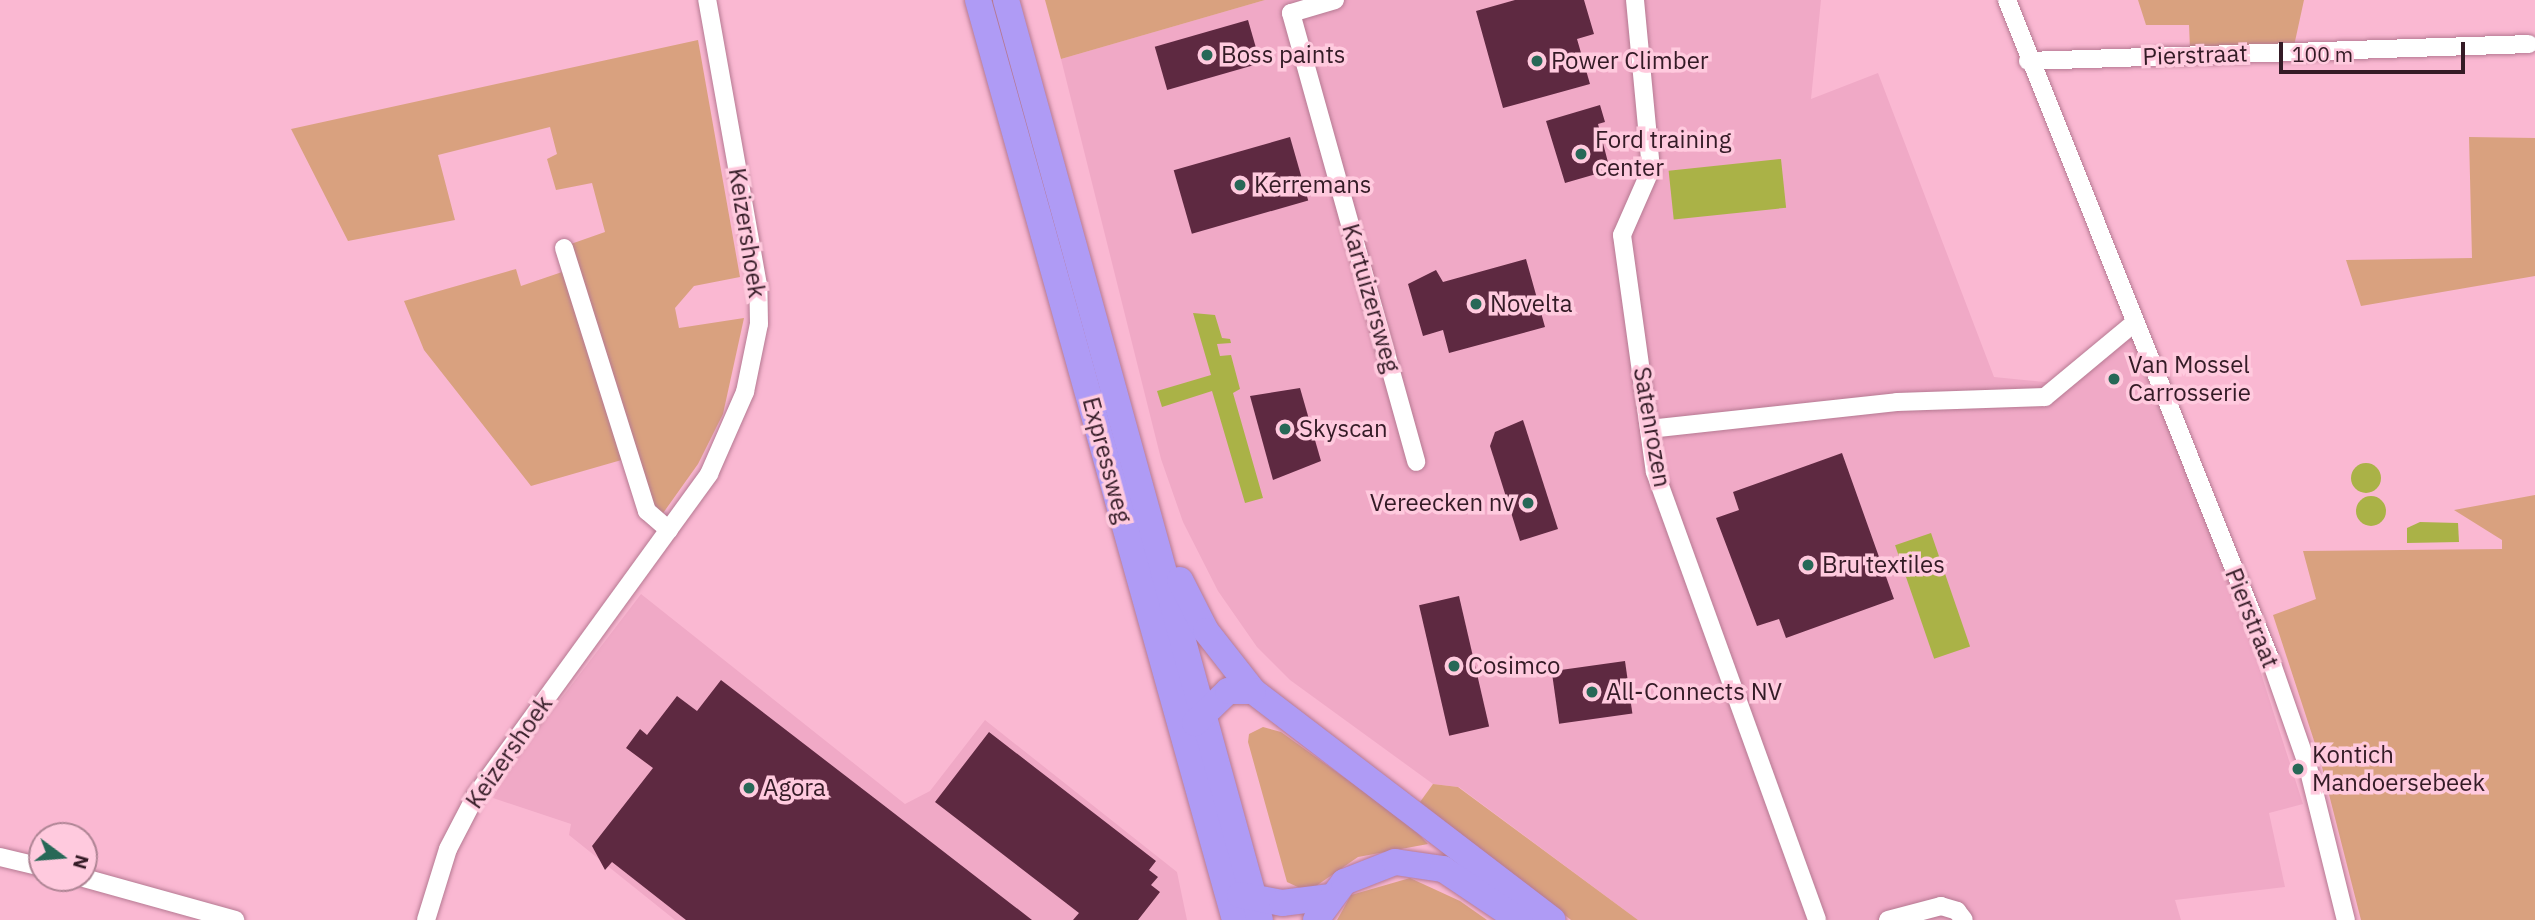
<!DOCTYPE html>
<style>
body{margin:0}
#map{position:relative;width:2535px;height:920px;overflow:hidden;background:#fab8d2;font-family:"IBM Plex Sans",sans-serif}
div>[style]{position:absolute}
.built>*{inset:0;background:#f0a9c6}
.green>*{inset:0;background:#d9a17f}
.water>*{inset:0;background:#aab247;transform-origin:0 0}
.round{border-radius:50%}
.building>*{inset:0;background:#5e2941;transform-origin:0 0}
.roads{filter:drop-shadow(0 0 2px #b57992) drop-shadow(0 0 2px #b57992)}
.minor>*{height:18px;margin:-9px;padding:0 9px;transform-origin:9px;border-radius:9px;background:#fff}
.highway>*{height:26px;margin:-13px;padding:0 13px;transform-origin:13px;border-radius:13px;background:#af9bf5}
.dots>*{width:19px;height:19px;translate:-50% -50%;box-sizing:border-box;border:4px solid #ffcade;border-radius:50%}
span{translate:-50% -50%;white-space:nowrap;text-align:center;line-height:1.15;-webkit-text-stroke:7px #ffcade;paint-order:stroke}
.poi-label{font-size:24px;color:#341b26}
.left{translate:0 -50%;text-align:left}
.right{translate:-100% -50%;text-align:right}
.street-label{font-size:24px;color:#341b26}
.north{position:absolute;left:28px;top:822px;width:70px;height:70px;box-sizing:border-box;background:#ffcade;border:2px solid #ae8494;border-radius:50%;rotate:106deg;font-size:19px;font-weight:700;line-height:28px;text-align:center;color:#341b26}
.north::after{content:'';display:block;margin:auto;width:24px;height:32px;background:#276857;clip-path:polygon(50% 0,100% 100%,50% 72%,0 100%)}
.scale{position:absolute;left:2279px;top:42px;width:186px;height:32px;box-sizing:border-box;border:4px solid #341b26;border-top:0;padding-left:9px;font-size:21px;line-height:24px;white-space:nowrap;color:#341b26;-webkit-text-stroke:5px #ffcade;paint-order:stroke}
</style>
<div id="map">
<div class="built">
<i style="clip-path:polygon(1265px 0,1821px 0,1811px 99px,1878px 73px,1994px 377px,2055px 383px,2128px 319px,2247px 630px,2303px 804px,2269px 813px,2285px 887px,2175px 900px,2181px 920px,1638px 920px,1459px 787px,1433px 784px,1290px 680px,1257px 647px,1218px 591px,1183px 522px,1161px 459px,1061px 59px)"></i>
<i style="clip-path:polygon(641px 594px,905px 804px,930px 791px,985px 720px,1177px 872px,1187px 920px,675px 920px,569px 835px,571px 824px,493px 798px,512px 763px)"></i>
</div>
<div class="green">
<i style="clip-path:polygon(1045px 0,1265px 0,1061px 59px)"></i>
<i style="clip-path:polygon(2138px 0,2304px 0,2294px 46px,2190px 49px,2189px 25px,2146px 25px)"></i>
<i style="clip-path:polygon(698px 40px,740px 277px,694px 286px,675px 308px,679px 328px,744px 318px,723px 414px,698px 464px,661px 516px,642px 485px,568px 245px,605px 232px,592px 183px,556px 190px,547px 159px,557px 154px,550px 127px,438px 155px,455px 220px,348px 241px,291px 129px)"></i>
<i style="clip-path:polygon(2469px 137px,2535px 138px,2535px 276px,2361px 306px,2346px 260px,2472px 258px)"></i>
<i style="clip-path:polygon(516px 269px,521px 286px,565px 271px,625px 459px,531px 486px,424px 350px,404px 301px)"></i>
<i style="clip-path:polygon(2535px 495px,2535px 920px,2361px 920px,2320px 759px,2273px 615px,2316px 599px,2303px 551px,2502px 549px,2502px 540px,2454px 510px)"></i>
<i style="clip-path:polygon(1263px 727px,1281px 732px,1409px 824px,1428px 844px,1358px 857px,1316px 886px,1302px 889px,1287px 882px,1248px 742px,1249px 734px)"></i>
<i style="clip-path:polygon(1433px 784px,1458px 787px,1638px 920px,1571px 920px,1420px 802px)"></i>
<i style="clip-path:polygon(1410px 878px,1460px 901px,1487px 920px,1337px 920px,1351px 895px)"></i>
</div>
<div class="water">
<i style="left:1781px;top:159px;width:49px;height:113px;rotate:84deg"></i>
<i style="clip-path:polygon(1193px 313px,1215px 315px,1222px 338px,1230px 339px,1231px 343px,1217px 344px,1220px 356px,1231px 355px,1240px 389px,1233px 393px,1263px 498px,1245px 503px,1212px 391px,1162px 407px,1157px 391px,1211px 375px)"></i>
<i class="round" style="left:2351px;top:463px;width:30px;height:30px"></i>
<i class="round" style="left:2356px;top:496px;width:30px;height:30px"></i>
<i style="clip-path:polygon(2420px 522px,2458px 523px,2459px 542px,2407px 543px,2407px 528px)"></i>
<i style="left:1931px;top:533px;width:120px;height:38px;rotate:71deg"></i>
</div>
<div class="building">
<i style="clip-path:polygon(1515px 0,1584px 0,1594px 34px,1577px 39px,1590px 84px,1503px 108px,1476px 11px)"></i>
<i style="left:1248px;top:20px;width:45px;height:97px;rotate:74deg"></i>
<i style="clip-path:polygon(1600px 105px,1605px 122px,1598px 124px,1610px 170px,1565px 183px,1546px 121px)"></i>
<i style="left:1290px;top:137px;width:66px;height:121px;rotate:74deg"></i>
<i style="clip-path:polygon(1526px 259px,1545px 327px,1449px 353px,1443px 330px,1423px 336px,1408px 284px,1436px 270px,1443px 282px)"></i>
<i style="clip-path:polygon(1300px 388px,1321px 461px,1273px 480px,1250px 396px)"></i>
<i style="clip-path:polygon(1523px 420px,1558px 529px,1520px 541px,1490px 446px,1495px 432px)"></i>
<i style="clip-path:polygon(1842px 453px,1894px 599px,1786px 638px,1779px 619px,1757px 626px,1716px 518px,1739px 510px,1733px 492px)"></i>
<i style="left:1459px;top:596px;width:134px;height:41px;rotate:77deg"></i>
<i style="left:1625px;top:661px;width:53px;height:74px;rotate:82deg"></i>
<i style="clip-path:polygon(721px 680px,886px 807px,1032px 920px,686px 920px,612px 862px,605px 870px,592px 846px,653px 768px,626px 748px,640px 729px,647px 735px,677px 696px,697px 711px)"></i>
<i style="clip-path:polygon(989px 732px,1156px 861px,1149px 870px,1158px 877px,1151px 885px,1160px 892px,1138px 920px,1073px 920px,1079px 913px,935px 802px)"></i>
</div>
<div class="roads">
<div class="minor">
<i style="left:1335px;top:0;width:46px;rotate:163.5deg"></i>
<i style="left:1291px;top:13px;width:466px;rotate:74.4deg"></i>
<i style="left:1635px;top:0;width:170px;rotate:84.6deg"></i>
<i style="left:1651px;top:169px;width:72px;rotate:113.7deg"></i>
<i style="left:1622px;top:235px;width:239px;rotate:82.1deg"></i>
<i style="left:1655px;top:472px;width:476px;rotate:70.1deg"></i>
<i style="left:2007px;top:0;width:715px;rotate:68.24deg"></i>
<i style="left:2272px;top:664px;width:109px;rotate:70.7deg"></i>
<i style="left:2308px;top:767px;width:158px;rotate:76.1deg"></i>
<i style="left:2028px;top:61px;width:501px;rotate:-1.94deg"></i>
<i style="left:564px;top:248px;width:276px;rotate:72.5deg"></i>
<i style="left:647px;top:511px;width:29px;rotate:41deg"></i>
<i style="left:1649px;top:429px;width:249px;rotate:-6.2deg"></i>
<i style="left:1897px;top:402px;width:148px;rotate:-1.9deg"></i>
<i style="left:2045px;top:397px;width:116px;rotate:-39.7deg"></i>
<i style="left:0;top:857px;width:43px;rotate:13.4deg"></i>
<i style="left:84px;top:878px;width:157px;rotate:15.5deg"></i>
<i style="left:426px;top:920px;width:74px;rotate:-72.8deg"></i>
<i style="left:448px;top:849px;width:61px;rotate:-62.6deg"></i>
<i style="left:476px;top:795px;width:397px;rotate:-54deg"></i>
<i style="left:709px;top:474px;width:90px;rotate:-66.3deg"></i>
<i style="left:745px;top:392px;width:69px;rotate:-78.4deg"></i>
<i style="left:759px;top:324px;width:39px;rotate:-91deg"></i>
<i style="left:758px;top:285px;width:290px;rotate:-100.1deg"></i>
<i style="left:1888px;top:920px;width:55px;rotate:-14.8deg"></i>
<i style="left:1941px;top:906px;width:17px;rotate:17deg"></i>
<i style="left:1957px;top:911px;width:11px;rotate:52deg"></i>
</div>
<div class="highway">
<i style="left:978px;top:0;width:955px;rotate:74.39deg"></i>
<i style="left:1006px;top:0;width:954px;rotate:74.57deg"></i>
<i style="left:1180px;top:580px;width:57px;rotate:63deg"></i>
<i style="left:1206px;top:631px;width:76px;rotate:51.9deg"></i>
<i style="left:1253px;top:691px;width:377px;rotate:37.4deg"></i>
<i style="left:1195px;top:723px;width:46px;rotate:-44.1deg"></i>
<i style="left:1228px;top:691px;width:25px"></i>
<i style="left:1240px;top:895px;width:43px;rotate:10.8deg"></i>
<i style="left:1282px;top:903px;width:47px;rotate:-7.3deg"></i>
<i style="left:1316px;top:920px;width:47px;rotate:-53.6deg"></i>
<i style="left:1344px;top:882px;width:55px;rotate:-21.4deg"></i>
<i style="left:1395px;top:862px;width:49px;rotate:8.3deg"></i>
<i style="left:1443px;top:869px;width:92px;rotate:33.9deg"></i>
</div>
</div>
<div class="dots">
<i style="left:1207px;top:55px;background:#276857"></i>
<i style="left:1537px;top:61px;background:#276857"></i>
<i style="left:1581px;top:154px;background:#276857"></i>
<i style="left:1240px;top:185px;background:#276857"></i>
<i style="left:1476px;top:304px;background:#276857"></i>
<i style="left:2114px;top:379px;background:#276857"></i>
<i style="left:1285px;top:429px;background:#276857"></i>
<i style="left:1528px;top:503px;background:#276857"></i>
<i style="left:1808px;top:565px;background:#276857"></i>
<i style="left:1454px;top:666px;background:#276857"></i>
<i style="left:1592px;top:692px;background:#276857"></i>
<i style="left:2298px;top:769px;background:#276857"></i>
<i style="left:749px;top:788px;background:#276857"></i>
</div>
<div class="poi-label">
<span class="left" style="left:1221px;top:55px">Boss paints</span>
<span class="left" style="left:1551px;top:61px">Power Climber</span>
<span class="left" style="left:1595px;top:154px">Ford training<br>center</span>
<span class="left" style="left:1254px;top:185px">Kerremans</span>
<span class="left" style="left:1490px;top:304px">Novelta</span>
<span class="left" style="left:2128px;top:379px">Van Mossel<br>Carrosserie</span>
<span class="left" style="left:1299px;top:429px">Skyscan</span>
<span class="right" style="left:1514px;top:503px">Vereecken nv</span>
<span class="left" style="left:1822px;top:565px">Bru textiles</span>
<span class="left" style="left:1468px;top:666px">Cosimco</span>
<span class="left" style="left:1606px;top:692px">All-Connects NV</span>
<span class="left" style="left:2312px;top:769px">Kontich<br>Mandoersebeek</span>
<span class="left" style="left:763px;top:788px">Agora</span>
</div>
<div class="street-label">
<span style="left:2195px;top:55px;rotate:-2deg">Pierstraat</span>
<span style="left:747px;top:233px;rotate:81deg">Keizershoek</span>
<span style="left:1371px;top:298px;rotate:74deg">Kartuizersweg</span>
<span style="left:1652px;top:427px;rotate:80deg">Satenrozen</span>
<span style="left:1107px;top:460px;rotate:75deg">Expressweg</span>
<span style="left:2252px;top:618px;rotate:68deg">Pierstraat</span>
<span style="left:509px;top:752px;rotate:-55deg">Keizershoek</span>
</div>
<div class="north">N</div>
<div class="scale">100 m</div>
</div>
